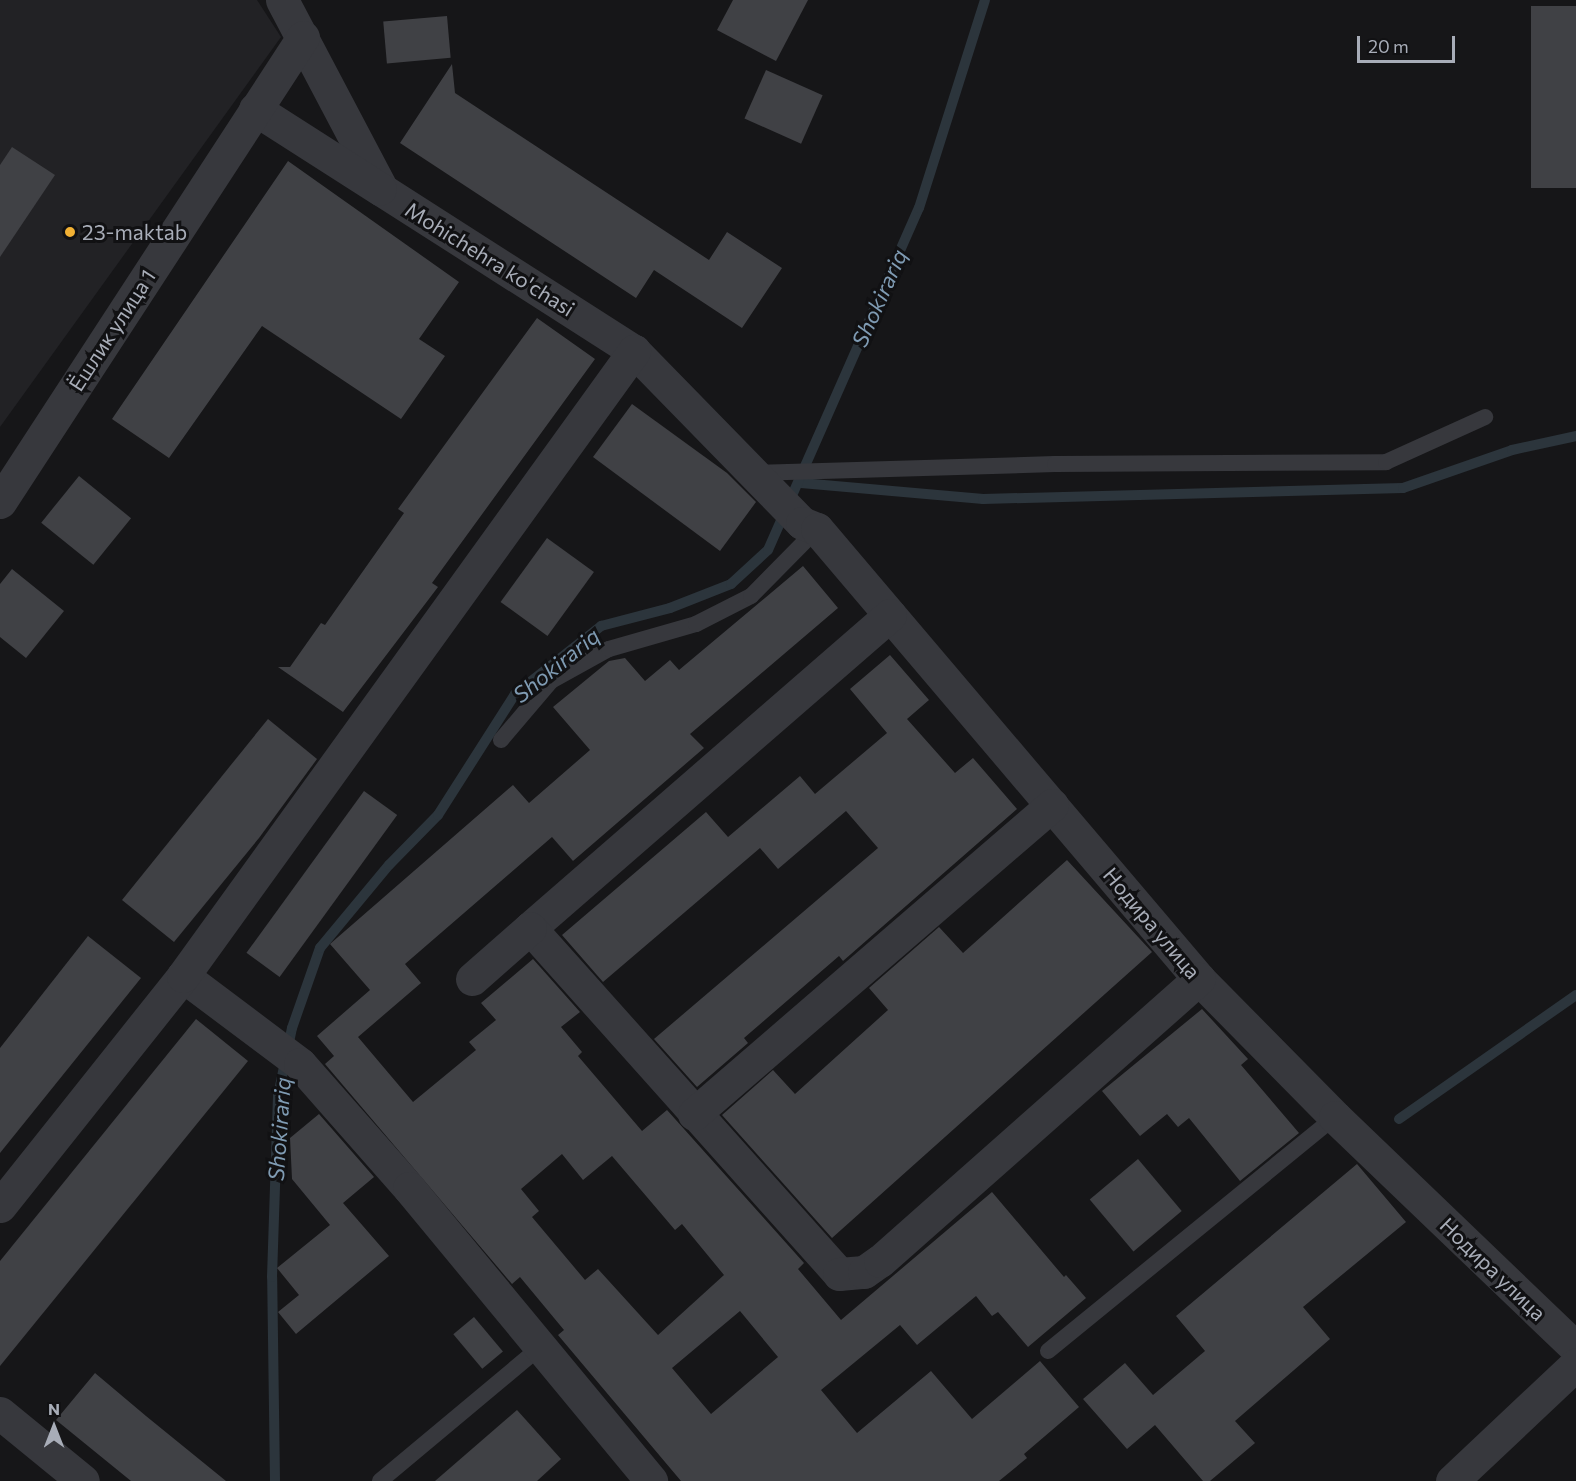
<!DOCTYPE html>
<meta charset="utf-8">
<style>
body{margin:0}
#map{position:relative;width:1576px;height:1481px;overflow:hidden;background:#161618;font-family:Commissioner,sans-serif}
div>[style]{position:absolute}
.built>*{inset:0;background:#222225}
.stream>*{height:10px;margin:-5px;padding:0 5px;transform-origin:5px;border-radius:5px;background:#2c353c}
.building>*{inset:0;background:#404145;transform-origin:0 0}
.lane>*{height:16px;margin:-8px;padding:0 8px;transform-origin:8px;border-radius:8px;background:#37383d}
.street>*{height:33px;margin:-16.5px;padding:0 16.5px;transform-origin:16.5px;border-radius:16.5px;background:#37383d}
.dots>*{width:16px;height:16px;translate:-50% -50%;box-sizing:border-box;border:3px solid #111113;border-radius:50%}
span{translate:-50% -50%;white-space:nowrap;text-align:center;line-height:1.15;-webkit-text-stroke:6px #111113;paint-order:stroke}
.poi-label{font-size:21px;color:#a8adb8}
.left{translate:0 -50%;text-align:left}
.street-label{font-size:21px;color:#a8adb8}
.water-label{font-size:22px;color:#7f9bb3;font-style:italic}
.north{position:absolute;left:24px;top:1397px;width:60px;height:60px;-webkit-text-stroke:4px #111113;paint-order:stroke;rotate:0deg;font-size:16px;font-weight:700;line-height:24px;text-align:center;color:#a8adb8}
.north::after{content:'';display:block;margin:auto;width:21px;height:27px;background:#a8adb8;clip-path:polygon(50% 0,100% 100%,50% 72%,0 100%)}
.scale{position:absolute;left:1357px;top:36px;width:98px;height:27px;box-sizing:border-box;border:3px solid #a8adb8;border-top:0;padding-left:8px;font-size:18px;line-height:21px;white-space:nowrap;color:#a8adb8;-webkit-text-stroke:4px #111113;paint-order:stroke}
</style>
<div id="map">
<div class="built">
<i style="clip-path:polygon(0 0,257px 0,281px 37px,0 427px)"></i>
</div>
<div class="stream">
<i style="left:801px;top:483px;width:183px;rotate:5deg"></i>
<i style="left:983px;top:499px;width:420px;rotate:-1.5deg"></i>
<i style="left:1403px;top:488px;width:115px;rotate:-19.2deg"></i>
<i style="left:1512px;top:450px;width:66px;rotate:-12.3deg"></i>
<i style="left:1399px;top:1119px;width:216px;rotate:-35deg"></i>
<i style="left:275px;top:1481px;width:204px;rotate:-90.8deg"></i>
<i style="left:272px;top:1277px;width:181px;rotate:-88.1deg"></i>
<i style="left:278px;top:1096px;width:69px;rotate:-78.4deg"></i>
<i style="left:292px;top:1028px;width:85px;rotate:-70.7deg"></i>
<i style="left:320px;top:948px;width:108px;rotate:-50.3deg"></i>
<i style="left:389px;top:865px;width:70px;rotate:-45.6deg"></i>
<i style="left:438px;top:815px;width:143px;rotate:-57.5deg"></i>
<i style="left:515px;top:694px;width:110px;rotate:-38.3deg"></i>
<i style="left:601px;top:626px;width:71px;rotate:-14.6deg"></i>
<i style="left:670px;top:608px;width:66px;rotate:-21.5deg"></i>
<i style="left:731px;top:584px;width:50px;rotate:-42.6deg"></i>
<i style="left:768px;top:550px;width:374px;rotate:-66.2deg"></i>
<i style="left:919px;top:208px;width:218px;rotate:-72.4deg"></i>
</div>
<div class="building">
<i style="clip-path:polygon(733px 0,808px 0,776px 61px,717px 30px)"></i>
<i style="left:1576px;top:6px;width:182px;height:45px;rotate:90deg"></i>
<i style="left:447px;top:16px;width:42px;height:64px;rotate:85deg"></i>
<i style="clip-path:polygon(452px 64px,455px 93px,709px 260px,727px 232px,782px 268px,742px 328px,654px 270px,636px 298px,400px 143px)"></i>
<i style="left:766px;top:70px;width:62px;height:53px;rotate:24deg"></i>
<i style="clip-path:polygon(12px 147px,55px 175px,0 257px,0 165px)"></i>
<i style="clip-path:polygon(288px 161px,459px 282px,419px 339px,445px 356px,401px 419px,262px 326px,169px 458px,112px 419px)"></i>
<i style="clip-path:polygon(537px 318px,595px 359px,432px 583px,438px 587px,343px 712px,278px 667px,290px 667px,321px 623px,325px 625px,404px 513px,398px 509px)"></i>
<i style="clip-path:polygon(632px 404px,727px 473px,756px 502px,720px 551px,593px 457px)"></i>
<i style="left:79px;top:476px;width:67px;height:60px;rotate:39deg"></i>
<i style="left:547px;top:538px;width:58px;height:79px;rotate:36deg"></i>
<i style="clip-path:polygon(evenodd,803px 566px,838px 608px,690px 734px,704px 748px,573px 861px,552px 837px,405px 964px,421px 983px,358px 1037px,413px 1102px,476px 1050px,469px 1042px,496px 1020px,481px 1003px,533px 959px,580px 1012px,561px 1027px,582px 1052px,578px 1056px,642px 1131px,667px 1110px,804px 1263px,798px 1269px,841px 1320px,992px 1192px,1064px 1277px,1066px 1275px,1086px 1298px,1028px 1347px,998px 1312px,992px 1316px,976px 1296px,917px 1345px,900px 1325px,821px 1390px,857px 1433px,931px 1371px,972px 1419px,1040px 1361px,1079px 1407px,1024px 1454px,1027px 1458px,999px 1481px,681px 1481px,558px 1335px,564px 1330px,520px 1277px,512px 1284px,325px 1064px,334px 1056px,317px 1036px,370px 990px,330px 944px,513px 785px,529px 803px,590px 750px,553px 707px,609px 661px,625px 658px,645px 681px,670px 660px,679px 670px,803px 566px,562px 1154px,583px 1180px,612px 1156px,675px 1230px,682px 1224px,724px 1275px,658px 1335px,598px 1269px,585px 1280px,532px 1217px,539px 1211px,521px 1189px,562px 1154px,803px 566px,740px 1311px,778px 1357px,711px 1414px,672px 1368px,740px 1311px)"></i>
<i style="clip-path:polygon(12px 569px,64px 611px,26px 658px,0 637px,0 584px)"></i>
<i style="clip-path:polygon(890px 655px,929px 700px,907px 719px,955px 773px,973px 758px,1017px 809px,843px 961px,839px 956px,744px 1038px,748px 1043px,697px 1087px,654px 1039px,878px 848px,846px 811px,778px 869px,760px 848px,603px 982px,562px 935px,706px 812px,728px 837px,800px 776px,815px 794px,887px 733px,850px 689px)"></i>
<i style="clip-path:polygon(268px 719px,317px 759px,259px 838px,174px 942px,122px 900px)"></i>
<i style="left:364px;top:791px;width:41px;height:200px;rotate:36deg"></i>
<i style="clip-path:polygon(1067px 860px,1152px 952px,832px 1238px,722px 1115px,773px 1070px,795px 1094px,888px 1010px,869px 988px,939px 927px,963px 953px)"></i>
<i style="clip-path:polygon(88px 936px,141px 978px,0 1153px,0 1048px)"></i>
<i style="clip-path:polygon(1202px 1009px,1248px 1059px,1241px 1065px,1299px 1133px,1240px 1181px,1189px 1118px,1178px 1127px,1167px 1114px,1140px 1136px,1102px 1091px)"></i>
<i style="clip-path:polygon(196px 1019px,248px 1061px,0 1366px,0 1261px)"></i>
<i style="clip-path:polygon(319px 1114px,374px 1177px,343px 1203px,389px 1256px,296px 1334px,278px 1312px,299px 1295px,277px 1268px,330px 1225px,292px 1179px,290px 1138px)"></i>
<i style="left:1138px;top:1159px;width:68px;height:63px;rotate:50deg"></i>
<i style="clip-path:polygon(1357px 1164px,1406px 1222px,1303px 1307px,1330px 1339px,1235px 1421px,1255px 1443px,1210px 1481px,1203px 1481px,1155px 1425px,1127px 1449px,1083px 1399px,1125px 1363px,1153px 1395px,1205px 1351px,1176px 1316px)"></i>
<i style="left:474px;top:1317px;width:45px;height:27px;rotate:50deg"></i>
<i style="clip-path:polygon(95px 1373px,146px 1416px,226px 1481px,131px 1481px,56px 1420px)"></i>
<i style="clip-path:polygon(517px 1410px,561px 1459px,537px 1481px,435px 1481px)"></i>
</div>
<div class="lane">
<i style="left:754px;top:473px;width:301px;rotate:-1.7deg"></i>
<i style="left:1055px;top:464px;width:331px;rotate:-0.3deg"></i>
<i style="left:1386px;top:462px;width:109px;rotate:-24.4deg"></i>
<i style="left:501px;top:740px;width:77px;rotate:-49.7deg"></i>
<i style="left:551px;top:681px;width:66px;rotate:-28.9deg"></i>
<i style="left:609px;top:649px;width:91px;rotate:-16deg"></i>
<i style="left:696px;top:624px;width:62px;rotate:-27deg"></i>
<i style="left:751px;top:596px;width:94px;rotate:-45.4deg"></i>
<i style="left:1048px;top:1351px;width:370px;rotate:-39.2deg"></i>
<i style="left:380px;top:1481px;width:206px;rotate:-39.9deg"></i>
</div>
<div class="street">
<i style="left:282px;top:0;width:215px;rotate:62.2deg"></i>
<i style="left:382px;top:190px;width:299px;rotate:32.6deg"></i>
<i style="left:634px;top:351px;width:240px;rotate:45.7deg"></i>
<i style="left:802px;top:523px;width:16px;rotate:22deg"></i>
<i style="left:817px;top:529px;width:590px;rotate:49.67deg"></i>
<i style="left:1199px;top:979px;width:194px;rotate:45.4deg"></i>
<i style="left:1335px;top:1117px;width:334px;rotate:43.8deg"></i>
<i style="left:255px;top:109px;width:148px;rotate:32.6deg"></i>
<i style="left:0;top:502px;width:555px;rotate:-56.91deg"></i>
<i style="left:890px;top:615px;width:477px;rotate:139deg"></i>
<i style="left:530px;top:928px;width:464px;rotate:48.2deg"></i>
<i style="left:839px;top:1274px;width:25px;rotate:-5deg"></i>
<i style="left:864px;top:1272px;width:19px;rotate:-35deg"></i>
<i style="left:880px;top:1261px;width:426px;rotate:-41.5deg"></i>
<i style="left:183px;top:976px;width:146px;rotate:36.9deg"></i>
<i style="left:300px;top:1064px;width:165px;rotate:48.7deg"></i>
<i style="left:409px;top:1188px;width:380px;rotate:50.4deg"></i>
<i style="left:472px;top:979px;width:77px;rotate:-41.3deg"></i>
<i style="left:694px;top:1114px;width:473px;rotate:-40.8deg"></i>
<i style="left:0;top:1206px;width:294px;rotate:-51.5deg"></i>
<i style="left:183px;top:976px;width:771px;rotate:-54.19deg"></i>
<i style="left:0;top:1413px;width:107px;rotate:39.3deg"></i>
<i style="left:1452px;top:1481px;width:170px;rotate:-43.3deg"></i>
</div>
<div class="dots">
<i style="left:70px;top:232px;background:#f2b134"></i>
</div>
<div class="poi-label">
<span class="left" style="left:82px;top:232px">23-maktab</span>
</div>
<div class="street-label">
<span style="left:490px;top:259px;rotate:32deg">Mohichehra ko'chasi</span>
<span style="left:112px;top:330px;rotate:-57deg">Ёшлик улица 1</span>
<span style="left:1152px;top:923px;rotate:50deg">Нодира улица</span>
<span style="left:1493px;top:1269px;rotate:44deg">Нодира улица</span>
</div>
<div class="water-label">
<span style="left:879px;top:298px;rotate:-66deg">Shokirariq</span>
<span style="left:556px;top:665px;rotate:-39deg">Shokirariq</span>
<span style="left:279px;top:1129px;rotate:-86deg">Shokirariq</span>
</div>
<div class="north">N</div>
<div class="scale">20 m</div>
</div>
